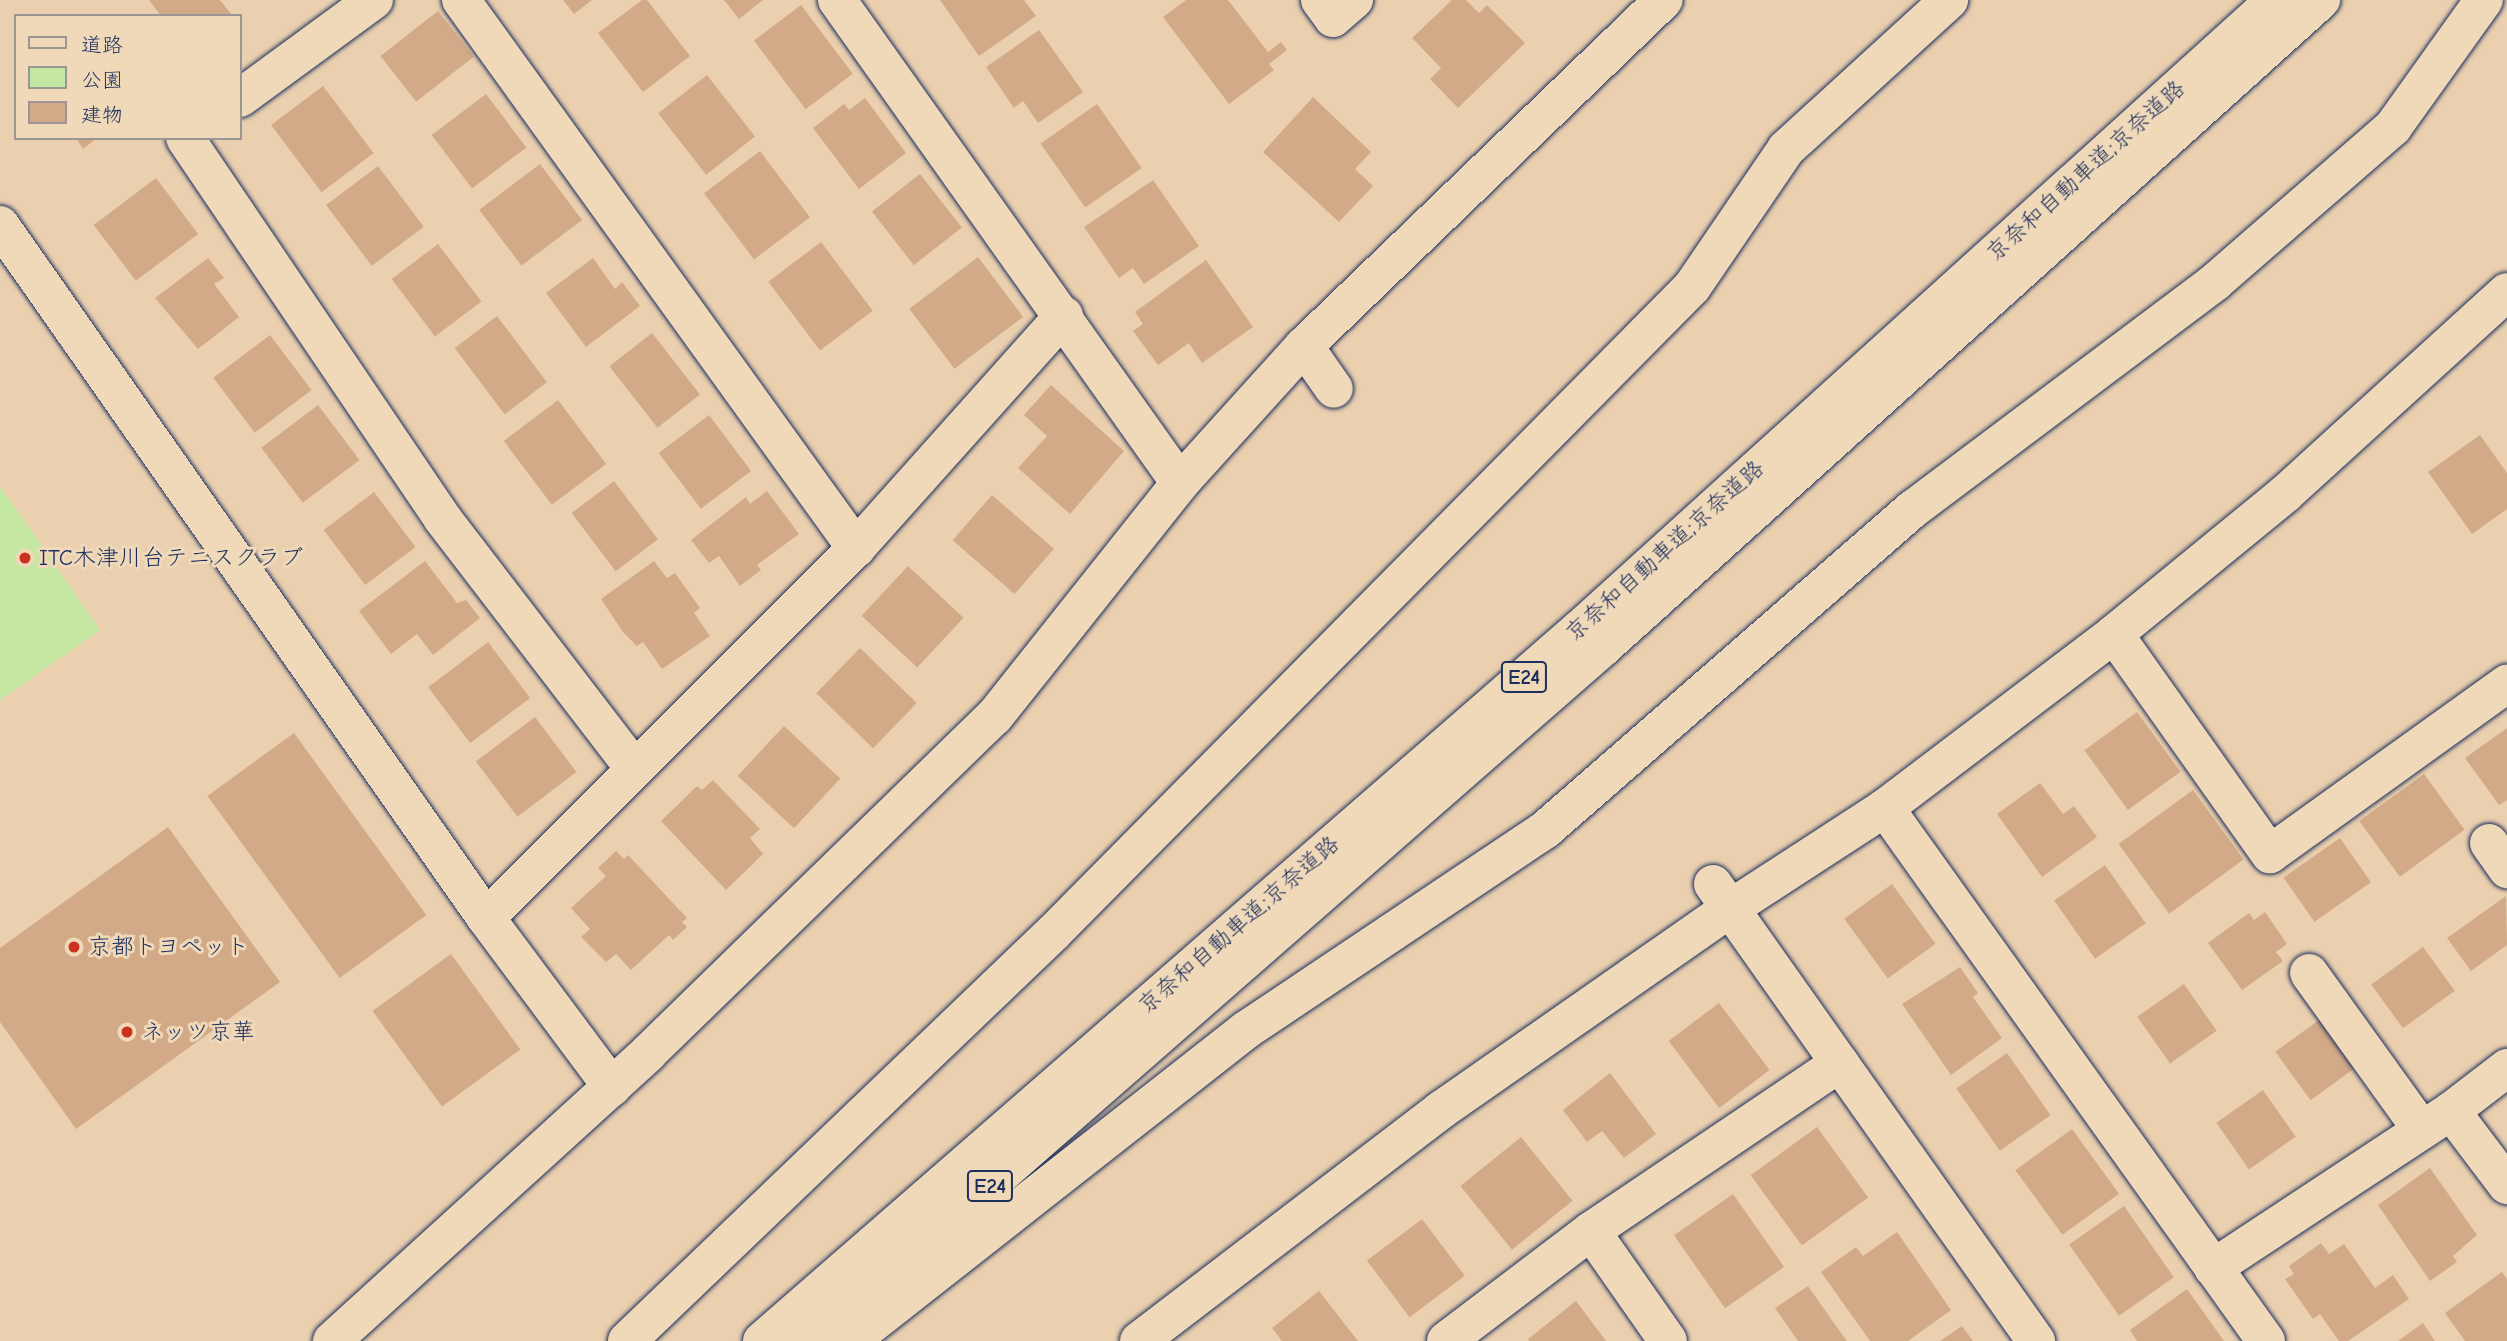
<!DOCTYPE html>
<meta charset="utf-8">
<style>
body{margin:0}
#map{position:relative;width:2507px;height:1341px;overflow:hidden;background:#ebd0af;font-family:"Comic Neue","Klee One",sans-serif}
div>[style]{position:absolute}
.green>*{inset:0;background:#c4e7a1}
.building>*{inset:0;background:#d3aa87;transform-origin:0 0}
.roads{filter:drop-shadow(0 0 2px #1b2f5e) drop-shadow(0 0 2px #1b2f5e)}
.minor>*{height:38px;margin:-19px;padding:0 19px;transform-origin:19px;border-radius:19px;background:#f0d9b9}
.tertiary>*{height:38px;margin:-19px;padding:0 19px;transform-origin:19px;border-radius:19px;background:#f0d9b9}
.motorway>*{height:38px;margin:-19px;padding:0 19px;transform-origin:19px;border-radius:19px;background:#f0d9b9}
.dots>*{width:19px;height:19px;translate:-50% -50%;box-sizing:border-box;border:4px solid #f0d9b9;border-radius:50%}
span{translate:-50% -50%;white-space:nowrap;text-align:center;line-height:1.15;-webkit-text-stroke:6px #f0d9b9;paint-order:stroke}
.shield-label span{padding:2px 5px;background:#f0d9b9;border:2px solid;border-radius:5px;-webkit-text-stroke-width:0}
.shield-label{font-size:21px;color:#1b2f5e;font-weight:700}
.street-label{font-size:23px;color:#1b2f5e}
.poi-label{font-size:23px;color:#1b2f5e}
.left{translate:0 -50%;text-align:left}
.legend{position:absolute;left:14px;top:14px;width:228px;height:126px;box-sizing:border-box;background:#f0d9b9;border:2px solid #9b9595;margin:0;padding:9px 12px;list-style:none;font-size:21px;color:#1b2f5e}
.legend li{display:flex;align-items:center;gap:14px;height:35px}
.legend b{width:35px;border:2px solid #9b9595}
</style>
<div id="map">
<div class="green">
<i style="clip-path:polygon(0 486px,100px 630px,0 700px)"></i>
</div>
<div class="building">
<i style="clip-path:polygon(149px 0,220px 0,231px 14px,161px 16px)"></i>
<i style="clip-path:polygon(563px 0,592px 0,574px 14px)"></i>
<i style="clip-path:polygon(642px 0,647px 0,690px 56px,643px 92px,598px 33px)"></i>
<i style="clip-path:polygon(724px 0,763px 0,739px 19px)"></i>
<i style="clip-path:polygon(940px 0,1024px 0,1036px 16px,979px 56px)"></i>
<i style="clip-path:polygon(1186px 0,1228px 0,1268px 52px,1281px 42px,1287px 50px,1269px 64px,1274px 70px,1229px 104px,1163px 17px)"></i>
<i style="clip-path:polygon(1452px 0,1466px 0,1479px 13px,1487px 5px,1525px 43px,1458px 108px,1430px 79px,1441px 68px,1412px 38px)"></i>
<i style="left:801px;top:5px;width:86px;height:59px;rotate:53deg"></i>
<i style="left:438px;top:11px;width:58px;height:73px;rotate:52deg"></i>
<i style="clip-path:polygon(1039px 30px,1083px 92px,1038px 123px,1023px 101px,1014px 108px,986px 67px)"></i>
<i style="left:707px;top:75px;width:78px;height:62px;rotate:52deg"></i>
<i style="left:323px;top:86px;width:84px;height:65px;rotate:53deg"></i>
<i style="left:486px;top:94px;width:67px;height:68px;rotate:53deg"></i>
<i style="clip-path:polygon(1313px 97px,1371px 152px,1355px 169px,1373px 186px,1339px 222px,1263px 152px)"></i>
<i style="clip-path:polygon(865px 98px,906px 153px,859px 189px,813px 128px,844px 104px,849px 110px)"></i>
<i style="left:1097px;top:104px;width:78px;height:69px;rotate:55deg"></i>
<i style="clip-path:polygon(76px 138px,97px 138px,83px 149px)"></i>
<i style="left:760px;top:151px;width:83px;height:70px;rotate:53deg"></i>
<i style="left:540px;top:164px;width:70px;height:76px;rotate:53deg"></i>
<i style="left:378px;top:166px;width:76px;height:65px;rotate:53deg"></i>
<i style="left:920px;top:174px;width:68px;height:61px;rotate:52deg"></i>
<i style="left:156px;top:178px;width:70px;height:78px;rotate:53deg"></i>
<i style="clip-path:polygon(1153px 180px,1199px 246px,1144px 284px,1133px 268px,1119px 278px,1084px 227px)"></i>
<i style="left:821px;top:242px;width:86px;height:66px;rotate:53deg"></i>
<i style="left:438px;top:244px;width:72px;height:58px;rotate:53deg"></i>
<i style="left:978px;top:257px;width:75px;height:86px;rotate:53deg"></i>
<i style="clip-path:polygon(208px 258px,224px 278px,214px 284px,239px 317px,198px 349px,155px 298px)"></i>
<i style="clip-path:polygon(593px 258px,615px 289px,622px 282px,640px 306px,586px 347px,546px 293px)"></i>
<i style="clip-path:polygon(1206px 260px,1253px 327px,1202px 363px,1189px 343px,1158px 365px,1133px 331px,1143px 324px,1135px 312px)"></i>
<i style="left:497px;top:316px;width:83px;height:53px;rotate:53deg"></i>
<i style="left:652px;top:333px;width:78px;height:54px;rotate:52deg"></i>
<i style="left:270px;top:335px;width:69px;height:71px;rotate:53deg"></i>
<i style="clip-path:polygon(1051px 385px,1124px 451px,1070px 514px,1018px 468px,1047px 436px,1024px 415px)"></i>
<i style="left:558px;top:400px;width:80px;height:68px;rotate:53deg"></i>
<i style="left:318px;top:405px;width:69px;height:71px;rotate:53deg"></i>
<i style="left:709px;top:415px;width:70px;height:63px;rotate:53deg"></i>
<i style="clip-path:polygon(2480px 435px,2507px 473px,2507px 509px,2472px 534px,2428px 472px)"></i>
<i style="left:614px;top:481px;width:73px;height:53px;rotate:53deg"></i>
<i style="clip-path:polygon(767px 491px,799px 534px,757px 565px,761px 570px,740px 586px,719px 556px,709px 563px,691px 540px,746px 497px,750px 504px)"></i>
<i style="left:374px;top:492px;width:69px;height:63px;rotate:53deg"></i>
<i style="left:992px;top:495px;width:82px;height:60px;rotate:41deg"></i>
<i style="clip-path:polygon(425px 561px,457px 603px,466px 600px,480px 618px,433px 655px,417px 634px,391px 654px,359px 611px)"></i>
<i style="clip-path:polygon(654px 561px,667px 578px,675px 573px,700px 608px,694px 613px,710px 636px,662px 669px,643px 642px,637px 646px,623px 632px,601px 599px)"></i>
<i style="left:908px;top:566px;width:76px;height:68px;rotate:43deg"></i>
<i style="left:488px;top:642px;width:70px;height:75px;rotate:53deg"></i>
<i style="left:860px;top:648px;width:79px;height:63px;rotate:44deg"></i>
<i style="left:2137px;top:712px;width:74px;height:65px;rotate:54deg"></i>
<i style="left:535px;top:717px;width:69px;height:74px;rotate:53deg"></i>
<i style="left:784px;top:726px;width:77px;height:68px;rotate:43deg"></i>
<i style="clip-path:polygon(2507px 728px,2507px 800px,2499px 805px,2465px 758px)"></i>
<i style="left:294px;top:733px;width:225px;height:107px;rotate:54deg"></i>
<i style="left:2424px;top:774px;width:69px;height:80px;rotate:54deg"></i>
<i style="clip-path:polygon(713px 780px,760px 829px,750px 838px,763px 854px,726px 890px,661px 821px,697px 786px,702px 790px)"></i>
<i style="clip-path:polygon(2040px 783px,2063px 814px,2074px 806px,2097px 837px,2042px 877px,1997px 814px)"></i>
<i style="left:2193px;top:790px;width:86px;height:92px;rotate:54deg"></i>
<i style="clip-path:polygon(168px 827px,280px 982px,76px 1129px,0 1022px,0 948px)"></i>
<i style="left:2340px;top:838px;width:54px;height:69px;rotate:55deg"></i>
<i style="clip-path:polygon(616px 851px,624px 859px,628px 855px,687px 918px,682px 922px,687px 927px,673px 940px,669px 935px,631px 970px,616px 954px,606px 962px,581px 937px,590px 929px,571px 908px,606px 876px,598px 868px)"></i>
<i style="left:2105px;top:865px;width:71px;height:62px;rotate:55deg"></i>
<i style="left:1892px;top:884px;width:74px;height:59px;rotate:54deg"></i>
<i style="clip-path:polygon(2506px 896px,2507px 945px,2471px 971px,2447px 938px)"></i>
<i style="clip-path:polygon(2265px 912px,2287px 944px,2276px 952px,2283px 961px,2242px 990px,2208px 943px,2249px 913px,2254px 920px)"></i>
<i style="left:2423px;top:947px;width:54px;height:64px;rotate:54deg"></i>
<i style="left:451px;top:954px;width:118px;height:97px;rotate:54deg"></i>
<i style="clip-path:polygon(1960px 967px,1978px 993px,1973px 997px,2002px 1038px,1951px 1075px,1902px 1004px)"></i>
<i style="left:2184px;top:984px;width:57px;height:57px;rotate:55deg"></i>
<i style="left:1719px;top:1003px;width:84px;height:63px;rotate:53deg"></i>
<i style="left:2319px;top:1020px;width:60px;height:54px;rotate:54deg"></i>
<i style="left:2007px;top:1053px;width:76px;height:62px;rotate:55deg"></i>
<i style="clip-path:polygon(1610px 1073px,1656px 1134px,1624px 1158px,1602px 1131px,1587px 1142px,1563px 1110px)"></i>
<i style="left:2263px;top:1090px;width:57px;height:57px;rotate:55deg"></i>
<i style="left:1817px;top:1127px;width:87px;height:82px;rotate:54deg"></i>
<i style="left:2072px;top:1129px;width:80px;height:70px;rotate:54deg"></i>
<i style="left:1521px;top:1137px;width:82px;height:78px;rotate:51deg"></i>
<i style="clip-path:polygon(2430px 1168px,2477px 1235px,2453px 1256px,2457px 1262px,2430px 1281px,2378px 1205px)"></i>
<i style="left:1733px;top:1194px;width:89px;height:72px;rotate:55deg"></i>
<i style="left:2124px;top:1206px;width:87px;height:67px;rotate:55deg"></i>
<i style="left:1422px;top:1219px;width:71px;height:69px;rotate:53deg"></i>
<i style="clip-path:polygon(1897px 1232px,1951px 1310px,1908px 1341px,1870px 1341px,1821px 1272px,1856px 1247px,1863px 1256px)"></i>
<i style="clip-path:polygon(2321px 1243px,2329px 1254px,2344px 1244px,2375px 1288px,2393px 1275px,2409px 1299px,2348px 1341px,2339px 1341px,2320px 1314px,2313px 1319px,2285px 1279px,2294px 1274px,2289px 1266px)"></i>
<i style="clip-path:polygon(2502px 1272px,2507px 1279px,2507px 1341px,2465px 1341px,2445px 1313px)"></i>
<i style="clip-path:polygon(1808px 1286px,1836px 1326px,1847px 1341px,1798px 1341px,1775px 1308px)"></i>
<i style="clip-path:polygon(2187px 1289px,2224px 1341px,2137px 1341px,2130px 1330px)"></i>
<i style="clip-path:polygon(1319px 1291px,1358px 1341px,1282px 1341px,1272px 1328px)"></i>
<i style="clip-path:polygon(1576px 1301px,1606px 1341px,1529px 1341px,1528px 1339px)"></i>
<i style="clip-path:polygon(2423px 1323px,2435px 1341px,2398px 1341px)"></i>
<i style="clip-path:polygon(1962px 1326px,1973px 1341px,1940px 1341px)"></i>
</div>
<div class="roads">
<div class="minor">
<i style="left:461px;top:0;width:676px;rotate:54.22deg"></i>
<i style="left:837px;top:0;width:592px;rotate:54.62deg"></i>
<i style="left:1320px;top:0;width:22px;rotate:54deg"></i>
<i style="left:1333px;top:18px;width:28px;rotate:-41deg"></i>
<i style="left:240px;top:98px;width:166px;rotate:-36.2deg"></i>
<i style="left:185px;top:138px;width:459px;rotate:55.9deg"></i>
<i style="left:442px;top:518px;width:314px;rotate:52.5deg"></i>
<i style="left:0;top:225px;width:846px;rotate:54.96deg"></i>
<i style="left:486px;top:918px;width:211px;rotate:53.3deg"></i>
<i style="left:1304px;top:346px;width:52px;rotate:55.1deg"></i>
<i style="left:2114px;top:634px;width:270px;rotate:54.7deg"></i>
<i style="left:2270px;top:854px;width:292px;rotate:-35.7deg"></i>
<i style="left:1885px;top:808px;width:655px;rotate:54.44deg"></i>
<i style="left:2489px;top:843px;width:32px;rotate:55deg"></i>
<i style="left:1713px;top:884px;width:560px;rotate:54.75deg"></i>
<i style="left:486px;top:918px;width:523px;rotate:-45deg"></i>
<i style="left:856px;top:548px;width:312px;rotate:-48.2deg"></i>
<i style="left:2309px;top:973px;width:193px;rotate:54.3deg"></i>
<i style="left:2451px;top:1111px;width:93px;rotate:52.9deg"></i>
<i style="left:1591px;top:1231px;width:134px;rotate:55deg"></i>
<i style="left:2213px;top:1268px;width:285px;rotate:-33.4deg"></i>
<i style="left:2451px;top:1111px;width:71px;rotate:-37.5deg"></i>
<i style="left:332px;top:1341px;width:428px;rotate:-42.3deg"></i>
<i style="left:648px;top:1053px;width:482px;rotate:-44.2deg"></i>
<i style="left:994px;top:717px;width:299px;rotate:-51.5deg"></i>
<i style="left:1180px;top:483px;width:185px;rotate:-47.9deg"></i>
<i style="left:1304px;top:346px;width:499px;rotate:-43.9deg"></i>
<i style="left:1446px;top:1341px;width:182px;rotate:-37.2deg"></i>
<i style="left:1591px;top:1231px;width:300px;rotate:-34deg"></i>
</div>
<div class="tertiary">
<i style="left:1139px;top:1341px;width:380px;rotate:-37.4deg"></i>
<i style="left:1441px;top:1110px;width:353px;rotate:-34.9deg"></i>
<i style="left:1731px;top:908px;width:184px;rotate:-33deg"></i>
<i style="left:1885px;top:808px;width:288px;rotate:-37.2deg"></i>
<i style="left:2114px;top:634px;width:221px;rotate:-39.3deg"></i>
<i style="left:2285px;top:494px;width:300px;rotate:-42.3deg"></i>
</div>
<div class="motorway">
<i style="left:627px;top:1341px;width:591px;rotate:-43.77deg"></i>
<i style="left:1054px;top:932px;width:907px;rotate:-45.31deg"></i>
<i style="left:1692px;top:287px;width:167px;rotate:-55.7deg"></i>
<i style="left:1786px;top:149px;width:221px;rotate:-42.4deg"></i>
<i style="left:762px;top:1341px;width:1086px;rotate:-41.04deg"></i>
<i style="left:1581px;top:628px;width:936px;rotate:-42.14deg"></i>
<i style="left:810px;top:1341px;width:1050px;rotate:-41.18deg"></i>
<i style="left:1600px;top:650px;width:971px;rotate:-42.04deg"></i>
<i style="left:850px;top:1341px;width:504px;rotate:-38.14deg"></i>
<i style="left:1246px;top:1030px;width:361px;rotate:-33.8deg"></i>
<i style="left:1546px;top:829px;width:487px;rotate:-41.1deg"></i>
<i style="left:1913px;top:509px;width:378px;rotate:-36.9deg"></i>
<i style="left:2215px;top:282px;width:236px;rotate:-41deg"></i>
<i style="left:2393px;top:127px;width:156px;rotate:-54.4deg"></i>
</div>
</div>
<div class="dots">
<i style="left:25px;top:558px;background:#c8321e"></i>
<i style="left:74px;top:947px;background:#c8321e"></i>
<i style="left:127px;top:1032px;background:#c8321e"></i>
</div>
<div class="shield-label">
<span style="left:1524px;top:677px">E24</span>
<span style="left:990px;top:1186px">E24</span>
</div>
<div class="street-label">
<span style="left:2086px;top:171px;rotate:-42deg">京奈和自動車道;京奈道路</span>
<span style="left:1665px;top:551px;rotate:-42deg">京奈和自動車道;京奈道路</span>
<span style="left:1239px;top:925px;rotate:-41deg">京奈和自動車道;京奈道路</span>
</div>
<div class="poi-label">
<span class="left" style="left:39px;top:558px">ITC木津川台テニスクラブ</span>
<span class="left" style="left:88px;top:947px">京都トヨペット</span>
<span class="left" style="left:141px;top:1032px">ネッツ京華</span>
</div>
<ul class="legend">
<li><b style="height:9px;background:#f0d9b9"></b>道路</li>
<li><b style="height:19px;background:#c4e7a1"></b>公園</li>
<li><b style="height:19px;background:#d3aa87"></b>建物</li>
</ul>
</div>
